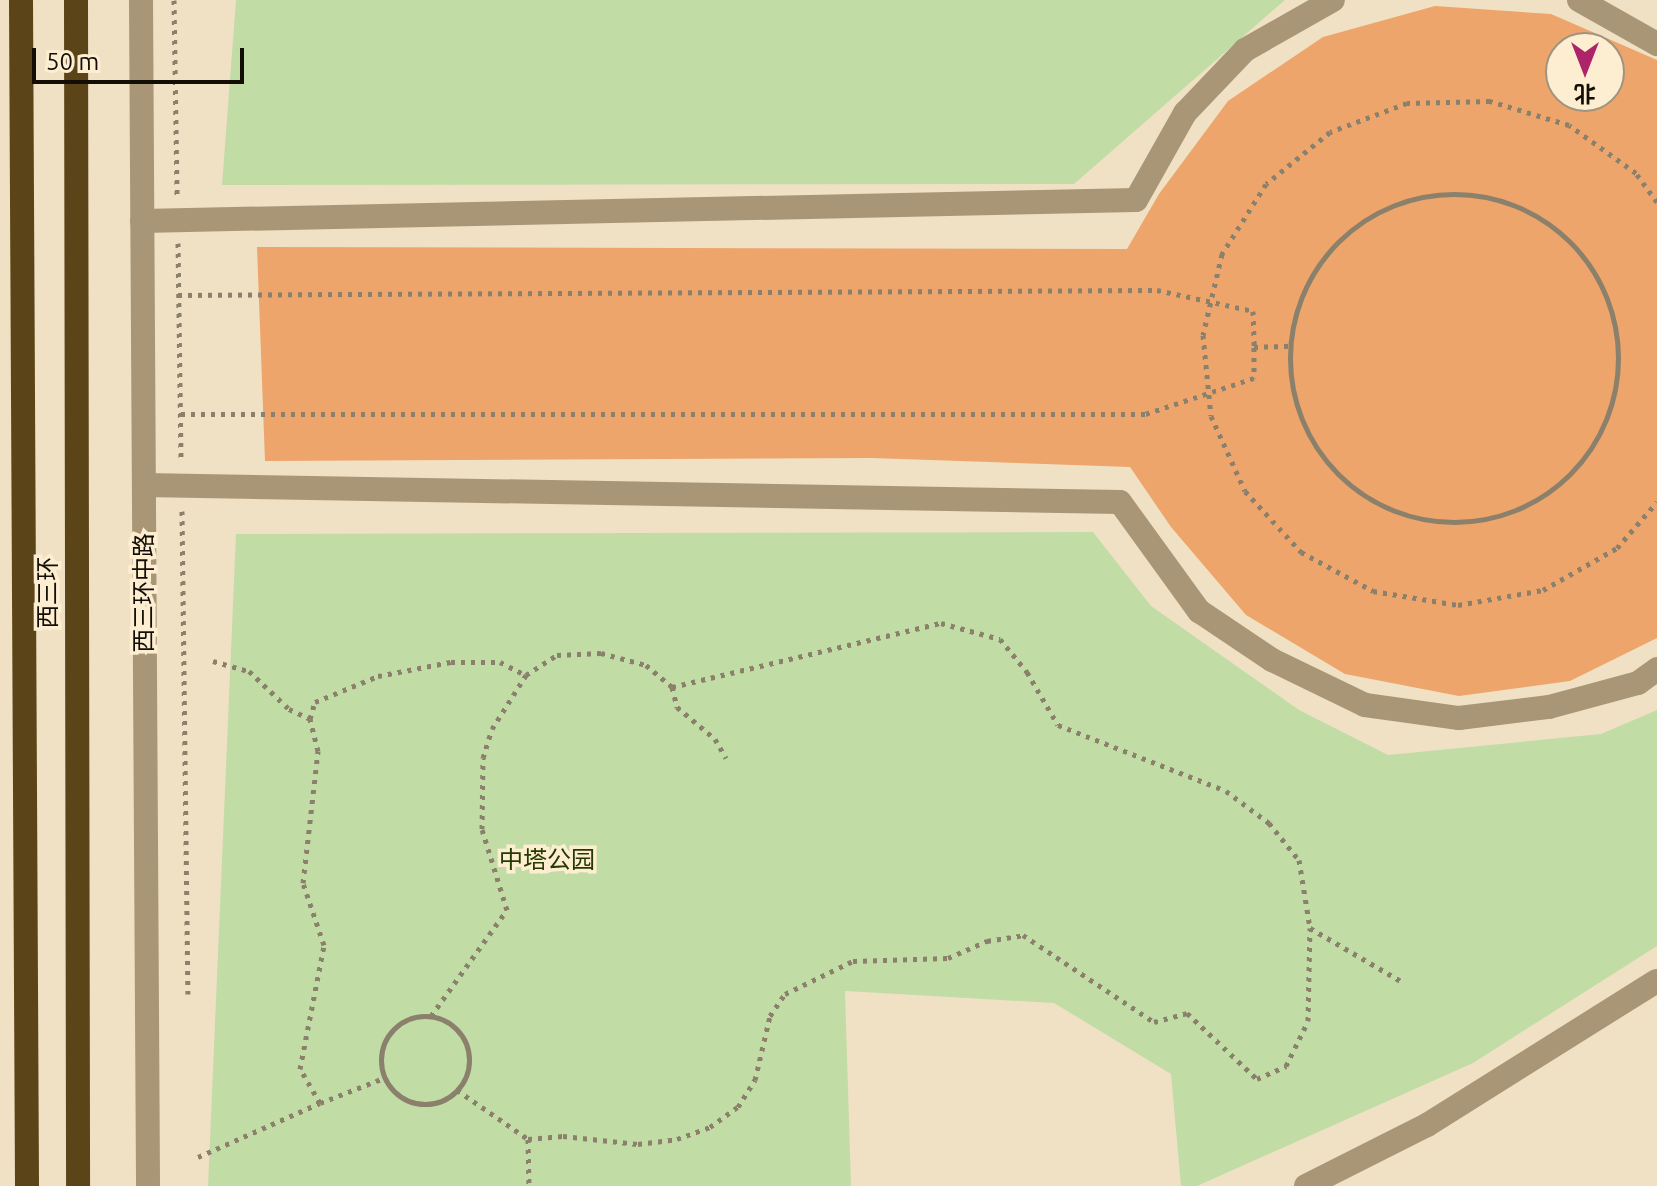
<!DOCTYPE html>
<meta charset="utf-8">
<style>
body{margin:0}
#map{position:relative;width:1657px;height:1186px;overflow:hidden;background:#f0e1c4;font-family:Ubuntu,"Noto Sans SC",sans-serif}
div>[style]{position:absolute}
.green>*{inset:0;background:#c2dca6}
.building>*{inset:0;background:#eda56b}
.path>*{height:5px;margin-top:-2.5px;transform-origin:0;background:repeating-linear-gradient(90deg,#8a806c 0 4px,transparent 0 10px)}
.path>.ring{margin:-2.5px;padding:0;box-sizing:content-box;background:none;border:5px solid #8a806c;border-radius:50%}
.minor>*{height:24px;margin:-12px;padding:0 12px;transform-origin:12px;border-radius:12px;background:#a99676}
.highway>*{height:24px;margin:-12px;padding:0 12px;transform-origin:12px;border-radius:12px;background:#5b4417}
span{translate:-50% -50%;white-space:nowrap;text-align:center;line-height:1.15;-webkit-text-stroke:7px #fdeed1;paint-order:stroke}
.street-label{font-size:24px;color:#120d05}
.park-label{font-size:24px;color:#243a00}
.north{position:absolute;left:1545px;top:32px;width:80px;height:80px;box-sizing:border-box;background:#fdeed1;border:2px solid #9f947f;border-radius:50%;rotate:180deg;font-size:22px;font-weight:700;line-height:32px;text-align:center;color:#120d05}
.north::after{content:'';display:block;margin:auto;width:28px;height:36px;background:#ad2568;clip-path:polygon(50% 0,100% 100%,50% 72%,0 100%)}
.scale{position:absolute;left:32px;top:48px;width:212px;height:36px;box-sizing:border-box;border:4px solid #120d05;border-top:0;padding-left:10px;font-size:24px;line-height:28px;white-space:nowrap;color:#120d05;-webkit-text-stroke:6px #fdeed1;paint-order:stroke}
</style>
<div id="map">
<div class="green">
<i style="clip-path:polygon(236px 0,1285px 0,1074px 184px,222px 185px)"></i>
<i style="clip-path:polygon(1093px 532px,1151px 606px,1299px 710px,1388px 755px,1601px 734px,1657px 710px,1657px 946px,1473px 1063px,1197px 1186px,1181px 1186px,1171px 1074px,1054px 1003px,845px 991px,851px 1186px,208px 1186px,236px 534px)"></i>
</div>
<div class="building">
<i style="clip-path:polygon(evenodd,1435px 6px,1551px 14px,1657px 60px,1657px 638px,1570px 681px,1459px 696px,1345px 674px,1246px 615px,1171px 527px,1130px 467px,872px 458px,265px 461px,257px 247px,1127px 249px,1159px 194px,1228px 101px,1323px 37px,1435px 6px,1561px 48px,1609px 48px,1609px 96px,1561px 96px,1561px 48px)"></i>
</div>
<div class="path">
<i style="left:174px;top:0;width:197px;rotate:89.1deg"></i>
<i class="ring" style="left:1290px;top:194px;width:323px;height:323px"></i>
<i style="left:1657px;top:202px;width:36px;rotate:-126deg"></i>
<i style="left:1636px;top:173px;width:82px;rotate:-144.4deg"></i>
<i style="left:1569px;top:125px;width:83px;rotate:-163.1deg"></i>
<i style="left:1490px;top:101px;width:83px;rotate:178.6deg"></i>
<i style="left:1407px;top:103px;width:82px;rotate:159.4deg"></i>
<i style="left:1330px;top:132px;width:82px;rotate:140.9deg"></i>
<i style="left:1266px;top:184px;width:83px;rotate:122.2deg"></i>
<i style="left:1222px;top:254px;width:83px;rotate:103.2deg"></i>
<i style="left:1203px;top:335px;width:81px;rotate:84.4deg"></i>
<i style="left:1211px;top:416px;width:82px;rotate:65.6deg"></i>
<i style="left:1245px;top:491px;width:83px;rotate:47.4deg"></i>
<i style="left:1301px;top:552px;width:82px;rotate:28.4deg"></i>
<i style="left:1373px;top:591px;width:86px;rotate:9.4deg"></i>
<i style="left:1458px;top:605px;width:86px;rotate:-10deg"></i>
<i style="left:1543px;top:590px;width:85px;rotate:-29.6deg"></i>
<i style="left:1617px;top:548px;width:61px;rotate:-49deg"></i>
<i style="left:178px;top:243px;width:218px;rotate:89.2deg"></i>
<i style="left:178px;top:295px;width:979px;rotate:-0.29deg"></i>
<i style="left:1157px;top:290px;width:98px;rotate:12.3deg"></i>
<i style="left:1253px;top:311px;width:36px;rotate:88deg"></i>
<i style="left:1254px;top:347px;width:31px;rotate:90deg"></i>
<i style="left:1254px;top:378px;width:115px;rotate:161.7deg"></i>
<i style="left:1145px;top:414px;width:965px;rotate:180deg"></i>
<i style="left:1254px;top:347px;width:37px;rotate:-2deg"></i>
<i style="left:182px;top:511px;width:483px;rotate:89.3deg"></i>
<i style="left:213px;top:661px;width:37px;rotate:16deg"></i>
<i style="left:249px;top:671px;width:55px;rotate:43.5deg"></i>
<i style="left:289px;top:709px;width:23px;rotate:25deg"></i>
<i style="left:672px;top:687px;width:21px;rotate:76deg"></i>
<i style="left:677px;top:707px;width:50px;rotate:40.1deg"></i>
<i style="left:715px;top:739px;width:22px;rotate:60deg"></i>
<i style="left:431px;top:1016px;width:130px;rotate:-54.4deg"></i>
<i style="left:507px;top:910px;width:85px;rotate:-107.2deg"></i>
<i style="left:482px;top:829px;width:71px;rotate:-89.2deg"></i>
<i style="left:483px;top:758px;width:30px;rotate:-73deg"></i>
<i style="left:492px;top:729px;width:64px;rotate:-57.8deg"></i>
<i class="ring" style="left:381px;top:1016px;width:83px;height:83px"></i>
<i style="left:457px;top:1090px;width:86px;rotate:34.6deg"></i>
<i style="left:528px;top:1139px;width:47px;rotate:88.8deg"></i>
<i style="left:320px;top:1103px;width:69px;rotate:-21.3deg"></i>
<i style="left:528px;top:1139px;width:35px;rotate:-5deg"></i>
<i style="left:563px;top:1136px;width:75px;rotate:6.1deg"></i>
<i style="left:638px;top:1144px;width:39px;rotate:-7deg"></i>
<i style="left:677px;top:1139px;width:35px;rotate:-20deg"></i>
<i style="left:710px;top:1127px;width:34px;rotate:-36deg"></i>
<i style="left:738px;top:1107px;width:32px;rotate:-58deg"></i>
<i style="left:755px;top:1080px;width:66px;rotate:-76.8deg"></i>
<i style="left:770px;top:1016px;width:27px;rotate:-56deg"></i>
<i style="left:785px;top:994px;width:76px;rotate:-25.9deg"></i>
<i style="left:853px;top:961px;width:95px;rotate:-1.8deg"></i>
<i style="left:948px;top:958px;width:43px;rotate:-23.6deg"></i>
<i style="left:987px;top:941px;width:36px;rotate:-9deg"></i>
<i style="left:1023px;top:935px;width:157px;rotate:33.6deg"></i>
<i style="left:1154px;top:1022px;width:34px;rotate:-15deg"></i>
<i style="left:1187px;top:1013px;width:96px;rotate:43.3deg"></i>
<i style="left:1257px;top:1079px;width:32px;rotate:-24deg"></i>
<i style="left:1286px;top:1066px;width:50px;rotate:-63.9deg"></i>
<i style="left:1308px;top:1021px;width:93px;rotate:-88.8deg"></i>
<i style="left:198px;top:1157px;width:133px;rotate:-23.9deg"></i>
<i style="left:320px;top:1103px;width:39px;rotate:-120deg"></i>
<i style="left:300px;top:1069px;width:126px;rotate:-79deg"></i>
<i style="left:324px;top:945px;width:65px;rotate:-108.7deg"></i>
<i style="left:303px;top:883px;width:133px;rotate:-83.5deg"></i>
<i style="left:318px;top:751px;width:33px;rotate:-104deg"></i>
<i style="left:310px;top:719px;width:18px;rotate:-74deg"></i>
<i style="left:315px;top:702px;width:68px;rotate:-22.4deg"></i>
<i style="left:378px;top:676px;width:74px;rotate:-10.9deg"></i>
<i style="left:451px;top:662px;width:49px"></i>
<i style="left:500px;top:662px;width:29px;rotate:27deg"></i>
<i style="left:526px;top:675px;width:37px;rotate:-33deg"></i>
<i style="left:557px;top:655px;width:44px;rotate:-2.6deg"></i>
<i style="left:601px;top:653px;width:47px;rotate:14.9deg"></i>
<i style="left:646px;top:665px;width:34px;rotate:40deg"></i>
<i style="left:672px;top:687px;width:277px;rotate:-13.4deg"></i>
<i style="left:941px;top:623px;width:61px;rotate:15.2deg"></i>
<i style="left:1000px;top:639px;width:43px;rotate:50.7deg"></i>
<i style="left:1027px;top:672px;width:61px;rotate:59.7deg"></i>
<i style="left:1058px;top:725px;width:180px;rotate:21.4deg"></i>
<i style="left:1226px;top:791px;width:54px;rotate:36.7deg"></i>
<i style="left:1269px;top:823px;width:48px;rotate:51deg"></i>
<i style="left:1299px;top:860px;width:69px;rotate:80.8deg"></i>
<i style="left:1310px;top:928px;width:109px;rotate:30.3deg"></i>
</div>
<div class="minor">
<i style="left:141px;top:0;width:1186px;rotate:89.66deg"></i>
<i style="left:1579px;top:0;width:90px;rotate:29.4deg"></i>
<i style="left:142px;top:221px;width:994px;rotate:-1.21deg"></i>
<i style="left:1136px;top:200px;width:100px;rotate:-60.6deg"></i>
<i style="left:1185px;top:113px;width:87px;rotate:-46.4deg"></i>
<i style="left:1245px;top:50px;width:101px;rotate:-29.6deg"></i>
<i style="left:144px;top:485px;width:976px;rotate:1deg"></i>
<i style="left:1120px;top:502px;width:135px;rotate:54.1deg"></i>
<i style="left:1199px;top:611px;width:88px;rotate:33.9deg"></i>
<i style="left:1272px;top:660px;width:103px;rotate:25.8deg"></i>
<i style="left:1365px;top:705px;width:95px;rotate:7.9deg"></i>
<i style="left:1459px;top:718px;width:91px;rotate:-7deg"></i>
<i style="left:1549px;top:707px;width:92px;rotate:-15.1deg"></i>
<i style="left:1638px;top:683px;width:24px;rotate:-36deg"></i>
<i style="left:1306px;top:1186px;width:136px;rotate:-26.8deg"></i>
<i style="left:1427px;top:1125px;width:271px;rotate:-32.1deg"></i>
</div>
<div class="highway">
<i style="left:21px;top:0;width:1186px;rotate:89.71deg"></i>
<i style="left:76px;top:0;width:1186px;rotate:89.9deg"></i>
</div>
<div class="street-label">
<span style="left:48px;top:593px;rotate:-90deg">西三环</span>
<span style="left:144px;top:593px;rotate:-90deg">西三环中路</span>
</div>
<div class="park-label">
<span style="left:547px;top:860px">中塔公园</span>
</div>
<div class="north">北</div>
<div class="scale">50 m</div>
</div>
